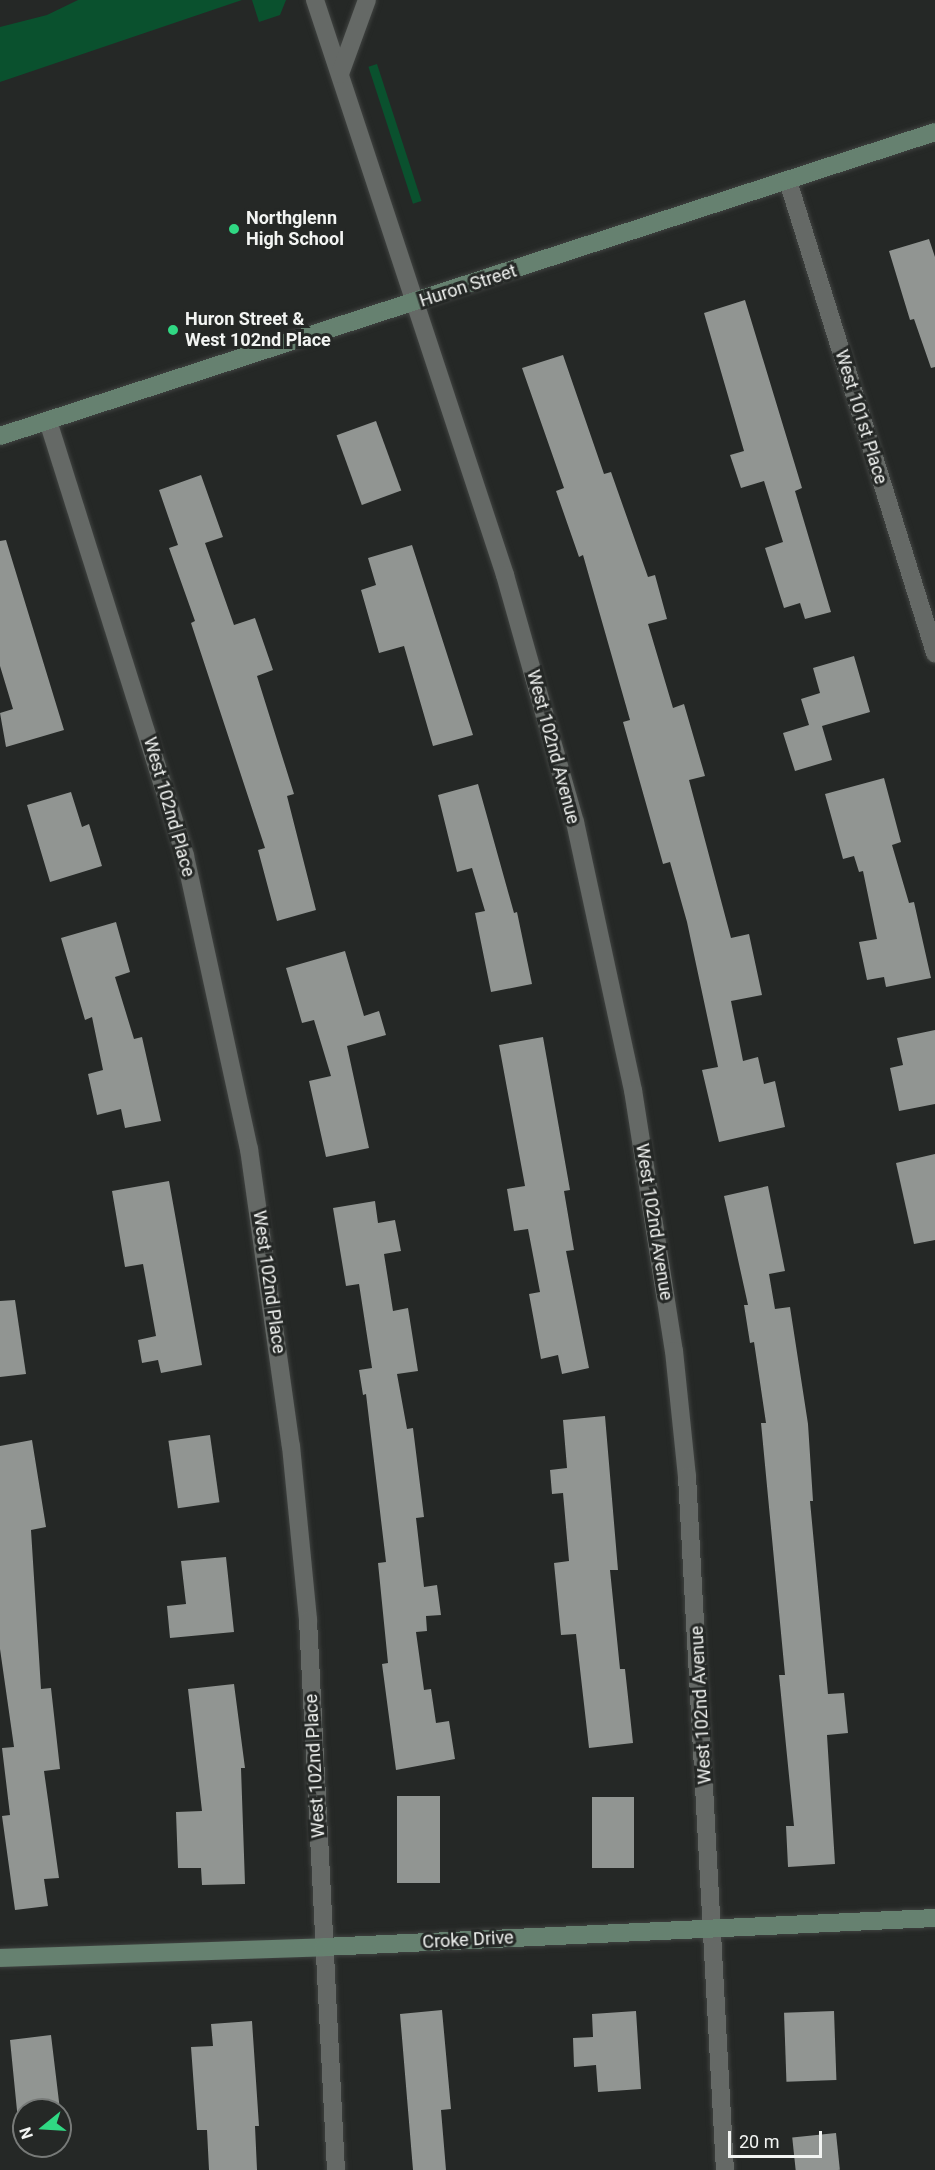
<!DOCTYPE html>
<style>
body{margin:0}
#map{position:relative;width:935px;height:2170px;overflow:hidden;background:#252826;font-family:Roboto,sans-serif}
div>[style]{position:absolute}
.green>*{inset:0;background:#0a512e;transform-origin:0 0}
.building>*{inset:0;background:#919592;transform-origin:0 0}
.roads{filter:drop-shadow(0 0 2px #404341) drop-shadow(0 0 2px #404341)}
.street>*{height:18px;margin:-9px;padding:0 9px;transform-origin:9px;border-radius:9px;background:#656966}
.secondary>*{height:18px;margin:-9px;padding:0 9px;transform-origin:9px;border-radius:9px;background:#668170}
.dots>*{width:16px;height:16px;translate:-50% -50%;box-sizing:border-box;border:3px solid #252826;border-radius:50%}
span{translate:-50% -50%;white-space:nowrap;text-align:center;line-height:1.15;-webkit-text-stroke:6px #252826;paint-order:stroke}
.poi-label{font-size:18px;color:#f2f4f2;font-weight:700}
.left{translate:0 -50%;text-align:left}
.street-label{font-size:18px;color:#f2f4f2}
.north{position:absolute;left:12px;top:2098px;width:60px;height:60px;box-sizing:border-box;background:#252826;border:2px solid #777a78;border-radius:50%;rotate:252deg;font-size:16px;font-weight:700;line-height:24px;text-align:center;color:#f2f4f2}
.north::after{content:'';display:block;margin:auto;width:21px;height:27px;background:#30d883;clip-path:polygon(50% 0,100% 100%,50% 72%,0 100%)}
.scale{position:absolute;left:728px;top:2131px;width:94px;height:27px;box-sizing:border-box;border:3px solid #f2f4f2;border-top:0;padding-left:8px;font-size:18px;line-height:21px;white-space:nowrap;color:#f2f4f2;-webkit-text-stroke:4px #252826;paint-order:stroke}
</style>
<div id="map">
<div class="green">
<i style="clip-path:polygon(78px 0,242px 0,0 82px,0 27px,47px 15px)"></i>
<i style="clip-path:polygon(252px 0,286px 0,280px 15px,259px 22px)"></i>
<i style="left:377px;top:64px;width:144px;height:9px;rotate:72deg"></i>
</div>
<div class="building">
<i style="clip-path:polygon(929px 239px,935px 257px,935px 367px,931px 368px,914px 319px,910px 320px,889px 251px)"></i>
<i style="clip-path:polygon(745px 300px,802px 488px,795px 491px,831px 612px,805px 619px,800px 603px,784px 608px,765px 548px,783px 542px,764px 481px,741px 488px,730px 455px,744px 451px,704px 313px)"></i>
<i style="clip-path:polygon(563px 355px,604px 474px,611px 472px,648px 577px,655px 575px,667px 619px,648px 624px,673px 708px,684px 704px,705px 776px,689px 780px,731px 938px,749px 934px,762px 995px,731px 1001px,743px 1061px,758px 1057px,764px 1084px,775px 1081px,785px 1127px,719px 1142px,702px 1070px,718px 1067px,687px 922px,670px 862px,663px 864px,623px 722px,630px 720px,583px 555px,579px 557px,556px 491px,564px 488px,522px 368px)"></i>
<i style="left:376px;top:421px;width:74px;height:42px;rotate:70deg"></i>
<i style="clip-path:polygon(201px 475px,223px 537px,205px 543px,234px 625px,255px 618px,273px 670px,257px 676px,294px 794px,287px 796px,316px 910px,277px 921px,258px 850px,265px 848px,191px 623px,195px 621px,169px 548px,178px 545px,159px 490px)"></i>
<i style="clip-path:polygon(6px 540px,64px 730px,6px 747px,0 713px,13px 709px,0 666px,0 541px)"></i>
<i style="clip-path:polygon(412px 545px,473px 735px,433px 746px,404px 646px,379px 653px,361px 590px,376px 585px,368px 558px)"></i>
<i style="clip-path:polygon(854px 656px,870px 712px,822px 726px,832px 760px,795px 771px,783px 733px,809px 725px,801px 699px,820px 693px,813px 668px)"></i>
<i style="clip-path:polygon(884px 778px,901px 842px,892px 845px,909px 903px,914px 902px,931px 978px,886px 987px,884px 977px,867px 980px,859px 942px,877px 939px,863px 871px,859px 872px,854px 856px,843px 859px,825px 794px)"></i>
<i style="clip-path:polygon(478px 784px,514px 913px,517px 912px,532px 984px,491px 992px,475px 913px,485px 911px,472px 868px,457px 872px,438px 795px)"></i>
<i style="clip-path:polygon(71px 792px,82px 827px,89px 824px,102px 866px,50px 882px,27px 805px)"></i>
<i style="clip-path:polygon(116px 922px,130px 972px,115px 977px,134px 1039px,142px 1037px,161px 1121px,125px 1128px,121px 1109px,97px 1115px,88px 1074px,103px 1070px,92px 1017px,85px 1020px,61px 938px)"></i>
<i style="clip-path:polygon(345px 951px,364px 1016px,379px 1011px,386px 1035px,347px 1046px,369px 1148px,326px 1157px,309px 1081px,331px 1076px,314px 1020px,302px 1023px,286px 968px)"></i>
<i style="clip-path:polygon(935px 1030px,935px 1104px,899px 1111px,890px 1068px,903px 1065px,897px 1038px)"></i>
<i style="clip-path:polygon(543px 1037px,570px 1190px,564px 1191px,574px 1250px,566px 1251px,589px 1368px,562px 1374px,558px 1355px,541px 1359px,529px 1294px,540px 1292px,528px 1229px,514px 1231px,507px 1189px,525px 1186px,499px 1045px)"></i>
<i style="clip-path:polygon(935px 1154px,935px 1240px,914px 1244px,896px 1163px)"></i>
<i style="clip-path:polygon(169px 1181px,202px 1365px,161px 1373px,158px 1360px,142px 1363px,138px 1340px,156px 1336px,143px 1264px,125px 1267px,112px 1191px)"></i>
<i style="clip-path:polygon(768px 1186px,785px 1271px,769px 1274px,775px 1309px,790px 1307px,808px 1424px,813px 1501px,810px 1501px,828px 1694px,844px 1693px,848px 1733px,827px 1735px,835px 1864px,788px 1867px,786px 1826px,794px 1826px,779px 1675px,785px 1675px,761px 1423px,766px 1423px,754px 1342px,750px 1343px,744px 1305px,748px 1305px,724px 1196px)"></i>
<i style="clip-path:polygon(375px 1201px,378px 1223px,395px 1220px,401px 1251px,384px 1254px,393px 1311px,408px 1308px,418px 1371px,397px 1374px,407px 1429px,413px 1428px,424px 1517px,416px 1518px,424px 1587px,437px 1585px,441px 1615px,426px 1616px,427px 1631px,416px 1632px,424px 1690px,431px 1689px,436px 1723px,449px 1721px,455px 1759px,396px 1770px,382px 1664px,388px 1663px,378px 1563px,386px 1562px,366px 1394px,363px 1395px,359px 1370px,372px 1368px,359px 1284px,346px 1286px,333px 1208px)"></i>
<i style="clip-path:polygon(15px 1300px,26px 1374px,0 1377px,0 1301px)"></i>
<i style="clip-path:polygon(605px 1416px,618px 1570px,610px 1570px,620px 1669px,625px 1669px,633px 1743px,589px 1748px,576px 1634px,561px 1635px,554px 1563px,569px 1561px,563px 1493px,552px 1494px,550px 1470px,567px 1468px,563px 1420px)"></i>
<i style="left:210px;top:1435px;width:68px;height:42px;rotate:82deg"></i>
<i style="clip-path:polygon(32px 1440px,46px 1527px,31px 1530px,41px 1689px,51px 1688px,60px 1769px,44px 1771px,59px 1878px,44px 1879px,48px 1906px,15px 1910px,2px 1816px,10px 1815px,2px 1748px,14px 1747px,0 1649px,0 1446px)"></i>
<i style="clip-path:polygon(226px 1557px,234px 1632px,170px 1638px,167px 1606px,186px 1604px,181px 1561px)"></i>
<i style="clip-path:polygon(234px 1684px,245px 1768px,241px 1768px,245px 1884px,202px 1885px,201px 1868px,178px 1868px,176px 1812px,202px 1811px,188px 1689px)"></i>
<i style="left:397px;top:1796px;width:43px;height:87px"></i>
<i style="left:592px;top:1797px;width:42px;height:71px"></i>
<i style="clip-path:polygon(442px 2010px,451px 2109px,441px 2110px,446px 2170px,413px 2170px,400px 2014px)"></i>
<i style="clip-path:polygon(636px 2011px,641px 2089px,598px 2092px,596px 2065px,574px 2067px,573px 2038px,593px 2037px,592px 2014px)"></i>
<i style="left:834px;top:2011px;width:69px;height:50px;rotate:88deg"></i>
<i style="clip-path:polygon(252px 2021px,259px 2126px,255px 2126px,257px 2170px,209px 2170px,207px 2130px,197px 2130px,191px 2047px,213px 2046px,211px 2024px)"></i>
<i style="clip-path:polygon(51px 2035px,60px 2110px,24px 2110px,24px 2141px,20px 2141px,10px 2040px)"></i>
<i style="left:836px;top:2133px;width:37px;height:44px;rotate:84deg"></i>
</div>
<div class="roads">
<div class="street">
<i style="left:315px;top:0;width:606px;rotate:71.71deg"></i>
<i style="left:505px;top:575px;width:257px;rotate:74.2deg"></i>
<i style="left:575px;top:822px;width:274px;rotate:77.8deg"></i>
<i style="left:633px;top:1090px;width:264px;rotate:81.1deg"></i>
<i style="left:674px;top:1351px;width:126px;rotate:84.1deg"></i>
<i style="left:687px;top:1476px;width:695px;rotate:86.87deg"></i>
<i style="left:340px;top:74px;width:79px;rotate:-70deg"></i>
<i style="left:788px;top:181px;width:495px;rotate:72.7deg"></i>
<i style="left:48px;top:421px;width:456px;rotate:72.5deg"></i>
<i style="left:185px;top:856px;width:300px;rotate:77.7deg"></i>
<i style="left:249px;top:1149px;width:300px;rotate:82deg"></i>
<i style="left:291px;top:1446px;width:175px;rotate:84.4deg"></i>
<i style="left:308px;top:1620px;width:551px;rotate:87.09deg"></i>
</div>
<div class="secondary">
<i style="left:0;top:436px;width:983px;rotate:-18.01deg"></i>
<i style="left:0;top:1958px;width:324px;rotate:-1.9deg"></i>
<i style="left:324px;top:1947px;width:612px;rotate:-2.72deg"></i>
</div>
</div>
<div class="dots">
<i style="left:234px;top:229px;background:#30d883"></i>
<i style="left:173px;top:330px;background:#30d883"></i>
</div>
<div class="poi-label">
<span class="left" style="left:246px;top:229px">Northglenn<br>High School</span>
<span class="left" style="left:185px;top:330px">Huron Street &amp;<br>West 102nd Place</span>
</div>
<div class="street-label">
<span style="left:468px;top:286px;rotate:-18deg">Huron Street</span>
<span style="left:861px;top:417px;rotate:73deg">West 101st Place</span>
<span style="left:553px;top:747px;rotate:75deg">West 102nd Avenue</span>
<span style="left:169px;top:807px;rotate:74deg">West 102nd Place</span>
<span style="left:654px;top:1222px;rotate:81deg">West 102nd Avenue</span>
<span style="left:269px;top:1282px;rotate:82deg">West 102nd Place</span>
<span style="left:701px;top:1705px;rotate:-93deg">West 102nd Avenue</span>
<span style="left:315px;top:1766px;rotate:-93deg">West 102nd Place</span>
<span style="left:468px;top:1940px;rotate:-3deg">Croke Drive</span>
</div>
<div class="north">N</div>
<div class="scale">20 m</div>
</div>
